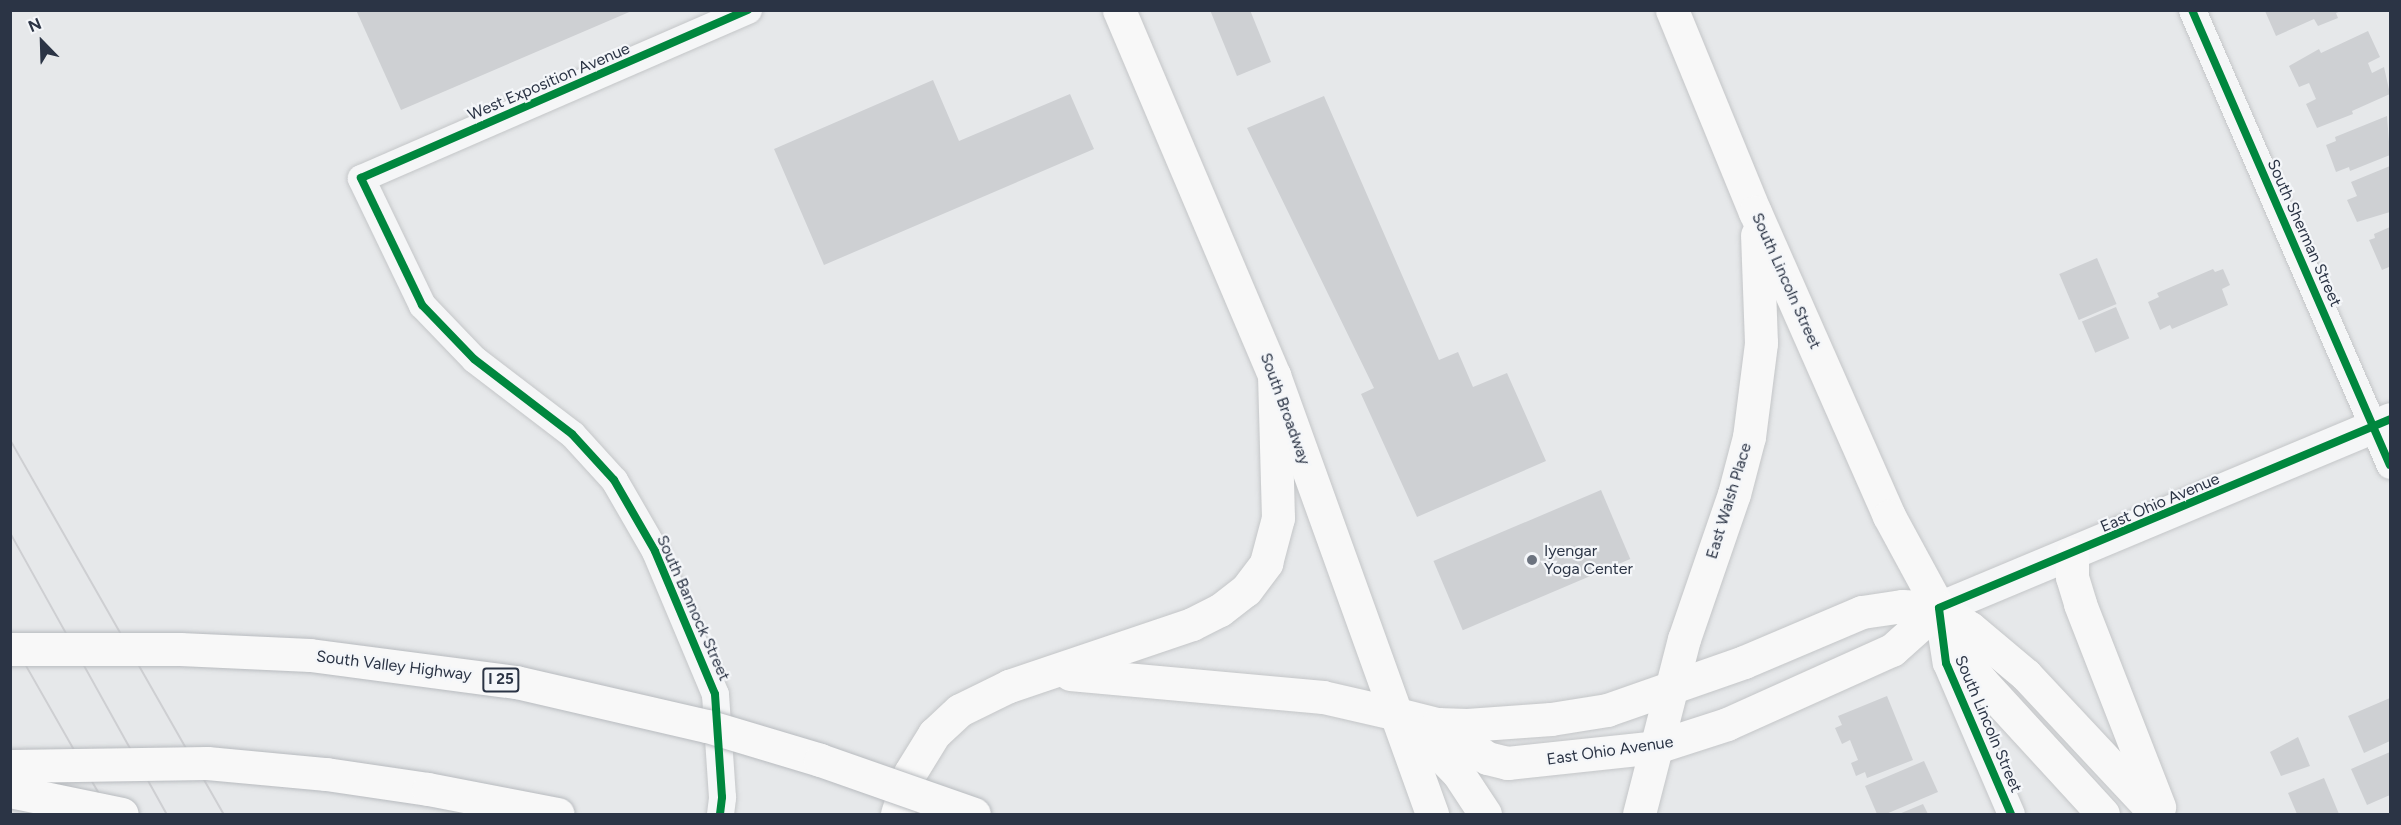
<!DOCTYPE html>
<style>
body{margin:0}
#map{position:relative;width:2401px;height:825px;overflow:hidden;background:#e6e8ea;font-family:Figtree,sans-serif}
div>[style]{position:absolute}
.building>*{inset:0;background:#ced0d3;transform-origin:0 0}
.roads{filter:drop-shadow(0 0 2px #c4c6c8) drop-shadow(0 0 2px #c4c6c8)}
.minor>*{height:27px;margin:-13.5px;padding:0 13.5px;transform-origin:13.5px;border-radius:13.5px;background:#f5f6f7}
.tertiary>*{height:33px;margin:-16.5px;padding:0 16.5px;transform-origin:16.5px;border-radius:16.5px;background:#f5f6f7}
.primary>*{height:33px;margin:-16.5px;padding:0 16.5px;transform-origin:16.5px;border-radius:16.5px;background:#f8f8f8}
.motorway>*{height:33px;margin:-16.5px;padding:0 16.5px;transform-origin:16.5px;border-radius:16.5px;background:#f8f8f8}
.tram>*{height:1.5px;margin:-0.75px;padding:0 0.75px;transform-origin:0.75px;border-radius:0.75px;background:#cecfd2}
.bridges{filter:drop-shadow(0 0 2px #b8bbbf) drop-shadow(0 0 2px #b8bbbf)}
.motorway-bridge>*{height:33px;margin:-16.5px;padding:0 16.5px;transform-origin:16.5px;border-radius:16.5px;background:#f8f8f8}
.cycleway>*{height:8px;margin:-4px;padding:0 4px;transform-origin:4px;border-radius:4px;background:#00873e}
.dots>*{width:16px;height:16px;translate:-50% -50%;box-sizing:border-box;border:3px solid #f4f6f9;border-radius:50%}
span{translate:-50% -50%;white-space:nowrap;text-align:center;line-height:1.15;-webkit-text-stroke:4.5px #f4f6f9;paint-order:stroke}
.shield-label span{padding:2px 4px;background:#f4f6f9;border:2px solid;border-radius:4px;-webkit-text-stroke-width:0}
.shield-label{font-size:15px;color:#2b3445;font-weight:700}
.street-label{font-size:16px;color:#2b3445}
.poi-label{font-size:16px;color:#2b3445}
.left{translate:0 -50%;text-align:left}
.frame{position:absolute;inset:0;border:12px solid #2b3445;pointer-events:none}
.north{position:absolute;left:12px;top:12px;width:60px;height:60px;-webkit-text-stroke:4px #f4f6f9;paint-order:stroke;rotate:337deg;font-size:16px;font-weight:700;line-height:24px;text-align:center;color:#2b3445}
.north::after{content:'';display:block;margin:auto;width:21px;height:27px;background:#2b3445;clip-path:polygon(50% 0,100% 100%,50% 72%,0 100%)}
</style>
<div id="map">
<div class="building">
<i style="clip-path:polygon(356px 10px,634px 10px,401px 110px)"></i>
<i style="clip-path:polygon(1210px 10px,1250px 10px,1271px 62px,1237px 76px)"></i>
<i style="clip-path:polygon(2265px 11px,2341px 11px,2336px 13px,2338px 18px,2318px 26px,2314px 19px,2276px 36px)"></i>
<i style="clip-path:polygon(2368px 31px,2380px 57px,2368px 63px,2372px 73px,2384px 67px,2390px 94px,2352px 111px,2353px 114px,2317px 128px,2306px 104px,2316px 99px,2309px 83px,2299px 87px,2289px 66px,2319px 49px,2321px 53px)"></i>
<i style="clip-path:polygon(933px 80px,959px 141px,1070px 94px,1094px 149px,824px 265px,774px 149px)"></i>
<i style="clip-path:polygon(1324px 96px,1439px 360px,1458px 352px,1473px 387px,1507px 373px,1546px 461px,1417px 517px,1361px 394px,1374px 388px,1247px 128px)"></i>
<i style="clip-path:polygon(2387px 116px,2390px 155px,2350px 171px,2349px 167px,2336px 172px,2326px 145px,2336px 141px,2335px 137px)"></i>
<i style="clip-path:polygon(2390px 166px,2390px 212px,2357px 222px,2347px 200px,2357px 196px,2351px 182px)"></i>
<i style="clip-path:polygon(2390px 227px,2390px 271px,2389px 267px,2382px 270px,2369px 240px,2375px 238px,2374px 234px)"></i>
<i style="left:2097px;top:258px;width:50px;height:41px;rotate:67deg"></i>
<i style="clip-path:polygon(2213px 269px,2215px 272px,2223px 269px,2230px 285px,2222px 289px,2228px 305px,2172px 329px,2170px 325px,2160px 330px,2148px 302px,2159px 297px,2157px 293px)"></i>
<i style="left:2116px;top:307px;width:34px;height:37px;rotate:67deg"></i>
<i style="left:1601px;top:490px;width:75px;height:182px;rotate:67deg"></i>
<i style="clip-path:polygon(1887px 696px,1913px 760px,1867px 778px,1865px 772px,1856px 776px,1851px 763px,1858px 760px,1850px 740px,1842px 744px,1835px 728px,1842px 725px,1838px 716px)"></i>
<i style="clip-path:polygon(2390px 698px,2390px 741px,2364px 753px,2348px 716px)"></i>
<i style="clip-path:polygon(2298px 737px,2310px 766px,2281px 776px,2270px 752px)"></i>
<i style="clip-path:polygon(2390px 752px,2390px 795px,2367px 805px,2351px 769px)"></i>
<i style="clip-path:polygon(1924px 761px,1938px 792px,1886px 814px,1877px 814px,1865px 786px)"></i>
<i style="clip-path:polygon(2324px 778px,2339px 814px,2297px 814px,2288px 793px)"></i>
<i style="clip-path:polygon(1923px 804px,1928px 814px,1899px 814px)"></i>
</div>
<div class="roads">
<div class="minor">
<i style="left:2192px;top:10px;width:496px;rotate:66.5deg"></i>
<i style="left:1940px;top:627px;width:36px;rotate:81deg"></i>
<i style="left:1946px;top:663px;width:164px;rotate:66.7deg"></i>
<i style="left:720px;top:814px;width:17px;rotate:-83deg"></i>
<i style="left:722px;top:797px;width:103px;rotate:-93.9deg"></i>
<i style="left:715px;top:694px;width:155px;rotate:-112.8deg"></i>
<i style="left:655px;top:551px;width:82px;rotate:-120deg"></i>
<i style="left:614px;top:480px;width:62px;rotate:-132.4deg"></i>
<i style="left:572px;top:434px;width:123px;rotate:-142.6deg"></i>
<i style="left:474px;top:359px;width:75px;rotate:-133.9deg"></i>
<i style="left:422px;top:305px;width:141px;rotate:-115.7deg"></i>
<i style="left:361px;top:178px;width:422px;rotate:-23.5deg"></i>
</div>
<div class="tertiary">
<i style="left:1939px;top:608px;width:489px;rotate:-22.7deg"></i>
</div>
<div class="primary">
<i style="left:1119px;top:10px;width:397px;rotate:67deg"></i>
<i style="left:1274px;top:375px;width:467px;rotate:70.2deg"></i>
<i style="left:1672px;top:10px;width:218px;rotate:67.7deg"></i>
<i style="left:1755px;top:212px;width:332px;rotate:66.2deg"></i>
<i style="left:1889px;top:516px;width:105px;rotate:61.5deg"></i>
<i style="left:1397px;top:714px;width:41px;rotate:14deg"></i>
<i style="left:1437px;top:724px;width:30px;rotate:2deg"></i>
<i style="left:1467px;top:725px;width:84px;rotate:-4.1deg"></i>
<i style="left:1551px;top:719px;width:57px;rotate:-9.1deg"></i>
<i style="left:1607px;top:710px;width:145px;rotate:-19.3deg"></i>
<i style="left:1744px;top:662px;width:128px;rotate:-23deg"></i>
<i style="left:1862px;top:612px;width:40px;rotate:-8.5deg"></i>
<i style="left:1902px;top:606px;width:37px;rotate:3deg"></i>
<i style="left:1437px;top:724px;width:60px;rotate:34.2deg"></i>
<i style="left:1487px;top:758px;width:21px;rotate:14deg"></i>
<i style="left:1507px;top:763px;width:150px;rotate:-6.1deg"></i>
<i style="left:1656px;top:747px;width:75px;rotate:-17.9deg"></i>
<i style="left:1727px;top:724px;width:181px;rotate:-24.2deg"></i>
<i style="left:1892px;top:650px;width:63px;rotate:-41.8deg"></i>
<i style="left:1417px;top:731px;width:59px;rotate:45.7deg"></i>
<i style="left:1458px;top:773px;width:49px;rotate:56.6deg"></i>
<i style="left:1639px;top:814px;width:181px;rotate:-75.6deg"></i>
<i style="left:1684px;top:639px;width:153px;rotate:-71deg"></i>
<i style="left:1734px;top:494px;width:59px;rotate:-75.3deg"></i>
<i style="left:1749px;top:437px;width:95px;rotate:-82.7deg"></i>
<i style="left:1761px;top:343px;width:108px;rotate:-92.1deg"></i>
</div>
<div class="motorway">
<i style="left:2072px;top:554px;width:23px;rotate:90deg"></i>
<i style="left:2072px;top:577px;width:28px;rotate:73deg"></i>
<i style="left:2080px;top:604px;width:218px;rotate:68.7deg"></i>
<i style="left:1939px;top:608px;width:37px;rotate:33deg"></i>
<i style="left:1970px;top:628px;width:73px;rotate:40deg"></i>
<i style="left:2026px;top:675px;width:190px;rotate:46.9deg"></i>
<i style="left:1939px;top:608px;width:51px;rotate:65.5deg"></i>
<i style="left:1960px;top:654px;width:36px;rotate:52deg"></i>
<i style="left:1982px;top:682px;width:179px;rotate:47.5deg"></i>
<i style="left:1070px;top:674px;width:254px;rotate:5.2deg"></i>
<i style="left:1323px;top:697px;width:76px;rotate:12.9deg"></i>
<i style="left:897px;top:814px;width:43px;rotate:-72.4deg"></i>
<i style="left:910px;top:773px;width:46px;rotate:-58.4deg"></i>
<i style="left:934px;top:734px;width:35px;rotate:-43deg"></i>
<i style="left:960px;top:710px;width:55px;rotate:-26.1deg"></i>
<i style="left:1009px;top:686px;width:193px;rotate:-18.7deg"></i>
<i style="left:1192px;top:624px;width:31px;rotate:-27deg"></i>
<i style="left:1220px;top:610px;width:33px;rotate:-38deg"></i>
<i style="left:1246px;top:590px;width:34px;rotate:-53deg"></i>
<i style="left:1266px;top:563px;width:47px;rotate:-75.1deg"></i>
<i style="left:1278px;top:518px;width:143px;rotate:-91.6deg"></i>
</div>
</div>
<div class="tram">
<i style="left:10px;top:439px;width:432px;rotate:60.3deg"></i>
<i style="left:10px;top:532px;width:323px;rotate:60.9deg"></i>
<i style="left:10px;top:637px;width:204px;rotate:60.3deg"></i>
</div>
<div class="bridges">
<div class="motorway-bridge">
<i style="left:10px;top:649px;width:170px"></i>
<i style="left:180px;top:649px;width:130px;rotate:2.6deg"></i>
<i style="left:310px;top:655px;width:208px;rotate:7.5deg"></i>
<i style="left:516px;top:682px;width:196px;rotate:13deg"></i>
<i style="left:707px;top:726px;width:118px;rotate:16.7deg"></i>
<i style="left:820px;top:760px;width:163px;rotate:19.3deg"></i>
<i style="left:10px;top:766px;width:197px;rotate:-0.9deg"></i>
<i style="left:207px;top:763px;width:120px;rotate:5.3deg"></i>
<i style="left:326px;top:774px;width:103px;rotate:8.4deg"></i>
<i style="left:428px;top:789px;width:132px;rotate:10.9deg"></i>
<i style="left:10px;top:791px;width:114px;rotate:11.6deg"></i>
</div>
</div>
<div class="cycleway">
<i style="left:2192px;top:10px;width:496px;rotate:66.5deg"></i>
<i style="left:720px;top:814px;width:17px;rotate:-83deg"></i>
<i style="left:722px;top:797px;width:103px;rotate:-93.9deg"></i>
<i style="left:715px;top:694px;width:155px;rotate:-112.8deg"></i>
<i style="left:655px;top:551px;width:82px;rotate:-120deg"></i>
<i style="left:614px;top:480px;width:62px;rotate:-132.4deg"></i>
<i style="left:572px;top:434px;width:123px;rotate:-142.6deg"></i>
<i style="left:474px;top:359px;width:75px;rotate:-133.9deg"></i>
<i style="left:422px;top:305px;width:141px;rotate:-115.7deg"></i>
<i style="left:361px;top:178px;width:422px;rotate:-23.5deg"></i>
<i style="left:2011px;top:814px;width:164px;rotate:-113.3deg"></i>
<i style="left:1946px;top:663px;width:55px;rotate:-97.3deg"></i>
<i style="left:1939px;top:608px;width:489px;rotate:-22.7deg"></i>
</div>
<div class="dots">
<i style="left:1532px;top:560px;background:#6c737f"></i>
</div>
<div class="shield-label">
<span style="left:501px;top:680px">I 25</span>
</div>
<div class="street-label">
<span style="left:549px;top:82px;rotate:-23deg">West Exposition Avenue</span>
<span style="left:2304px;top:233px;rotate:66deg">South Sherman Street</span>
<span style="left:1786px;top:281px;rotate:66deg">South Lincoln Street</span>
<span style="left:1285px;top:409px;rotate:70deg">South Broadway</span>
<span style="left:1729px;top:501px;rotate:-73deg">East Walsh Place</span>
<span style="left:2160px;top:503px;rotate:-23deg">East Ohio Avenue</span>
<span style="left:693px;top:608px;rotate:66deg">South Bannock Street</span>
<span style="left:394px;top:666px;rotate:7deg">South Valley Highway</span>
<span style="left:1988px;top:724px;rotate:67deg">South Lincoln Street</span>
<span style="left:1610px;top:751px;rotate:-8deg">East Ohio Avenue</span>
</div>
<div class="poi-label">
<span class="left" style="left:1544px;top:560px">Iyengar<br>Yoga Center</span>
</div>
<div class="frame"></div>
<div class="north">N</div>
</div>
